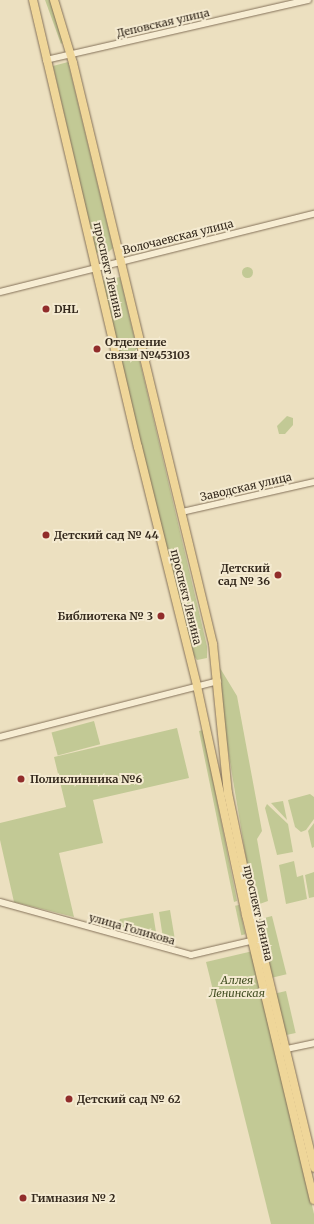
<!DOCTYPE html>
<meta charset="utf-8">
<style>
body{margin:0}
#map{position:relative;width:314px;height:1224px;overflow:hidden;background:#ece0c0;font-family:Merriweather,serif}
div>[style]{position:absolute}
.green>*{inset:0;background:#c2c995;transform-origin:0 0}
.round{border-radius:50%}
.roads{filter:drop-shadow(0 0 1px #847159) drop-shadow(0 0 1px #847159)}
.minor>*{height:6px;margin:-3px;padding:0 3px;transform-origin:3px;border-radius:3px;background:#f7edd3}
.major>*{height:8px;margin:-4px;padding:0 4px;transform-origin:4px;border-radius:4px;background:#efd699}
.dots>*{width:11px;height:11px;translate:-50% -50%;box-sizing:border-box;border:2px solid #f4ead0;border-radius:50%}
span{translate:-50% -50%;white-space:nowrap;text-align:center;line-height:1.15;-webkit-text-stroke:4px #f4ead0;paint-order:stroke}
.street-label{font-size:11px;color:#34291d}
.poi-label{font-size:11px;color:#34291d;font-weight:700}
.left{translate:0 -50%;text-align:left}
.right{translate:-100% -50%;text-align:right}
.park-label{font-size:11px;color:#445024;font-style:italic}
</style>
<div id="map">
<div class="green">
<i style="clip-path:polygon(45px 0,50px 0,63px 42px,61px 44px)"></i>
<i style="clip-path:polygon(68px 62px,113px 248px,104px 256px,96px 252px,53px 66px)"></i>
<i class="round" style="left:241.5px;top:266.5px;width:11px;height:11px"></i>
<i style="clip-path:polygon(120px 277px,207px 646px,207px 658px,197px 660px,192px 653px,101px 281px)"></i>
<i style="clip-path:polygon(287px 416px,293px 418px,293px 425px,285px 434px,279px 434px,277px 426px)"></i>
<i style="clip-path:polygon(220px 668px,237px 696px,262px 831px,257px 839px,268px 901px,254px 906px,225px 732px)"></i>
<i style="left:94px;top:721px;width:24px;height:44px;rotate:75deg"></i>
<i style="clip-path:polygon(177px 728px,189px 778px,93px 800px,103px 843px,59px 853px,74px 917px,14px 902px,0 840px,0 823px,66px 807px,54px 757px)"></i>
<i style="clip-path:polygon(203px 730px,237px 901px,234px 902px,199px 731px)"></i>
<i style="clip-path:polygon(310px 794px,314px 797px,314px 819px,306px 830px,301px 832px,295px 827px,288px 800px)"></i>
<i style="clip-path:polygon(283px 801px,287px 820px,271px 803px)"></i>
<i style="clip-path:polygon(267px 804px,288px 824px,293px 852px,277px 855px,265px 808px)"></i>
<i style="clip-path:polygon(314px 823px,314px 847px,312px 848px,308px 831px)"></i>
<i style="clip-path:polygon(294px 861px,297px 877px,303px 875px,307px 899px,286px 904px,279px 865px)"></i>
<i style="clip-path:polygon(314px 872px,314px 897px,309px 898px,305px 875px)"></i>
<i style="left:239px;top:905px;width:30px;height:4px;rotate:78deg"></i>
<i style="clip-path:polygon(170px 910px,175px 940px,163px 938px,159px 912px)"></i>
<i style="clip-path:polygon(153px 913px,156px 932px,153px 935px,117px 926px,120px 919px)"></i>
<i style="left:272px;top:916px;width:60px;height:15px;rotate:76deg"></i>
<i style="clip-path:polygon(253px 951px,314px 1214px,314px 1224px,271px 1224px,206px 962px)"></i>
<i style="left:286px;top:991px;width:43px;height:12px;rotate:77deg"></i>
</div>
<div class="roads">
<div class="minor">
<i style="left:46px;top:60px;width:269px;rotate:-12.9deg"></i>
<i style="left:0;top:292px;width:324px;rotate:-14deg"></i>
<i style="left:182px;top:512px;width:135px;rotate:-12.8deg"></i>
<i style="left:0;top:737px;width:225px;rotate:-14.4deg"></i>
<i style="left:0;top:902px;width:198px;rotate:15.5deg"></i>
<i style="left:191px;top:955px;width:66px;rotate:-13.2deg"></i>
<i style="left:282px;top:1050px;width:33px;rotate:-12deg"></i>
</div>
<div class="major">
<i style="left:33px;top:0;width:459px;rotate:76.8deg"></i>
<i style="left:138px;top:447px;width:246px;rotate:76.1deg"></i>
<i style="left:197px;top:686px;width:234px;rotate:77.9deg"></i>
<i style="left:246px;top:915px;width:293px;rotate:76.6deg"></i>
<i style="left:54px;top:0;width:66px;rotate:73.2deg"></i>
<i style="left:73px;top:63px;width:598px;rotate:76.45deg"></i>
<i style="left:213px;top:644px;width:150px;rotate:84.3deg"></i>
<i style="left:228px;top:793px;width:123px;rotate:78.2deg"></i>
<i style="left:253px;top:913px;width:262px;rotate:76.5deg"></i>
</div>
</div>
<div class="dots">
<i style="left:46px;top:309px;background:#912d2b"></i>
<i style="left:97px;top:349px;background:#912d2b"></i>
<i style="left:46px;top:535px;background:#912d2b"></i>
<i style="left:278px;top:575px;background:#912d2b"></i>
<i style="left:161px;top:616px;background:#912d2b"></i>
<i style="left:21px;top:779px;background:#912d2b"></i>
<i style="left:69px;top:1099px;background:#912d2b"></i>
<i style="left:23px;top:1198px;background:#912d2b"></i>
</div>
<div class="street-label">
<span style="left:163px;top:23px;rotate:-13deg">Деповская улица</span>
<span style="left:178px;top:237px;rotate:-14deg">Волочаевская улица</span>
<span style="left:108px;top:270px;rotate:77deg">проспект Ленина</span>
<span style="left:246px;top:487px;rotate:-13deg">Заводская улица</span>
<span style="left:186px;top:597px;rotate:76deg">проспект Ленина</span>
<span style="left:258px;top:913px;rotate:77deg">проспект Ленина</span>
<span style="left:132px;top:929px;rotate:16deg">улица Голикова</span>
</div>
<div class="poi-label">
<span class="left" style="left:54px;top:309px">DHL</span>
<span class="left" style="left:105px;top:349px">Отделение<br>связи №453103</span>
<span class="left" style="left:54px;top:535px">Детский сад № 44</span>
<span class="right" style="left:270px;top:575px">Детский<br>сад № 36</span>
<span class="right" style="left:153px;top:616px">Библиотека № 3</span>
<span class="left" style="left:30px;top:779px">Поликлинника №6</span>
<span class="left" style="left:77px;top:1099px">Детский сад № 62</span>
<span class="left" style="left:31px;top:1198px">Гимназия № 2</span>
</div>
<div class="park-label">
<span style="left:237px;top:987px">Аллея<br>Ленинская</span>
</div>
</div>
